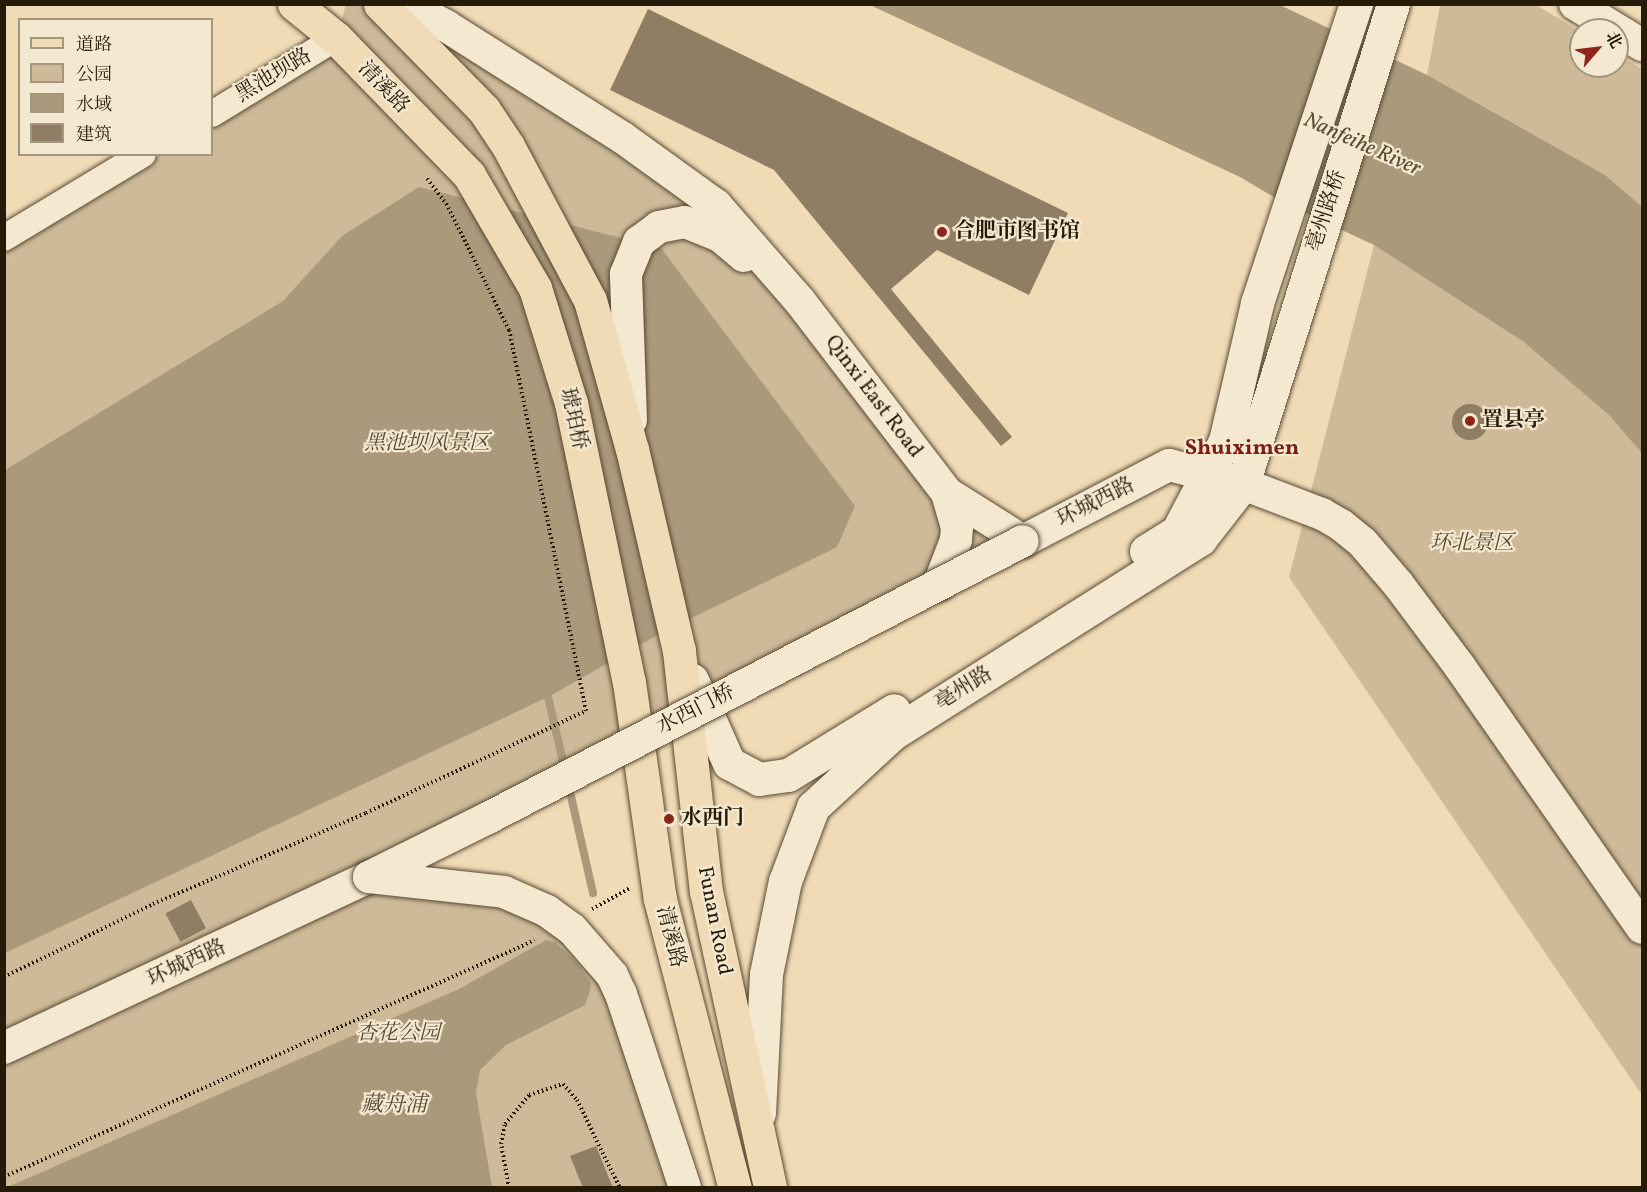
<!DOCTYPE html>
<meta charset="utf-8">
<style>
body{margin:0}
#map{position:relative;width:1647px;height:1192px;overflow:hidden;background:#f0dbb6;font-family:Vollkorn,"Noto Serif SC",serif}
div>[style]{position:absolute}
.green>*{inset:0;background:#ceba99}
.water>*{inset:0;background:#ab997b}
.stream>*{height:8px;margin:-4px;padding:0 4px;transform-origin:4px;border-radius:4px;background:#ab997b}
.building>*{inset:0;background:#8f7e63;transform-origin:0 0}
.round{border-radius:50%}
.path>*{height:4px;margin-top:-2px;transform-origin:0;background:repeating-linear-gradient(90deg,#261a09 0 1.5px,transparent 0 4.5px)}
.roads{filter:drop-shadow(0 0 2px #584a34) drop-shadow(0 0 2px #584a34)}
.minor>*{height:26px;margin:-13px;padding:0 13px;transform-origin:13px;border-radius:13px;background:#f5e8d0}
.tertiary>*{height:32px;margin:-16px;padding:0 16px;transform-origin:16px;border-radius:16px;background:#f5e8d0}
.secondary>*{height:33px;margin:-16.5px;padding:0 16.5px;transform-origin:16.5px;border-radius:16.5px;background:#f5e8d0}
.primary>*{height:33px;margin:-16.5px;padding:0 16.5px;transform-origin:16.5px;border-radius:16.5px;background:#f0dbb6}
.bridges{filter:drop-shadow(0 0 2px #584a34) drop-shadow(0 0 2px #584a34)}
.tertiary-bridge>*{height:32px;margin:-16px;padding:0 16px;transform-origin:16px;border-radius:16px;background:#f5e8d0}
.dots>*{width:16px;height:16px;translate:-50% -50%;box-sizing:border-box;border:3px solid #f5e8d0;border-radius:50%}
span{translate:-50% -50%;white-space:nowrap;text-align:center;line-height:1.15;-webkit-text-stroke:4.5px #f5e8d0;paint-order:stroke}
.street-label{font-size:21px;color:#261a09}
.poi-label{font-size:21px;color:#261a09;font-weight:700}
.left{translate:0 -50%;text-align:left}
.park-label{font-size:21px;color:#584a34;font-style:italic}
.water-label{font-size:22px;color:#5b4d37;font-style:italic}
.neighbourhood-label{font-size:22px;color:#7a1f14;font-weight:700}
.frame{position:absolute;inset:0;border:6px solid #261a09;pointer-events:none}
.legend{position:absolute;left:18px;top:18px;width:195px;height:138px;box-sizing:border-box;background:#f5e8d0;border:2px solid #a29680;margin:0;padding:8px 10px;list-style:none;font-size:18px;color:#261a09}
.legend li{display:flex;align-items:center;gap:12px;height:30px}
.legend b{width:30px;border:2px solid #a29680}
.north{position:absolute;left:1569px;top:18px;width:60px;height:60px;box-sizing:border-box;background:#f5e8d0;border:2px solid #a29680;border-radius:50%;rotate:62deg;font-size:16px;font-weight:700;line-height:24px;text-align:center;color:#261a09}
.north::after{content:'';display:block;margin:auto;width:21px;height:27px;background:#8f2418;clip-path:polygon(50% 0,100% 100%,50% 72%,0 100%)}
</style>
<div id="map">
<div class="green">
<i style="clip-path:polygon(346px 5px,405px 5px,716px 205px,946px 493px,1023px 541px,370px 876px,504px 892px,592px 951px,685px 1187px,5px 1188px,5px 238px,143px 155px,212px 154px,212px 114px,336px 39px)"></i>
<i style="clip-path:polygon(1440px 5px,1536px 5px,1581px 32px,1581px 66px,1617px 66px,1617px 54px,1642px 69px,1642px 1095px,1289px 577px,1374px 245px,1427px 75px)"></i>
</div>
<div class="water">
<i style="clip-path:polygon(870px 5px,1280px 5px,1427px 75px,1605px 175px,1642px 207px,1642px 453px,1609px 415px,1524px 342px,1374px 245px,1282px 202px,1240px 177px)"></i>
<i style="clip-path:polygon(419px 187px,661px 248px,855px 506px,837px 547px,663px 632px,548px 697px,5px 953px,5px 470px,283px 301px,342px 236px)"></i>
<i style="clip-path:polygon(546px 940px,556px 943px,577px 963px,591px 983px,590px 991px,585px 1005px,506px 1045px,480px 1070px,476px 1093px,492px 1187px,8px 1187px,459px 989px)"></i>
</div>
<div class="stream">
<i style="left:548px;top:697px;width:75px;rotate:76.9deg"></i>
<i style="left:568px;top:783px;width:113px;rotate:77.2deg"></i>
</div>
<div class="building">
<i style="clip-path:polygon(648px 9px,1068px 213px,1029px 295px,937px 250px,891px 289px,1012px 437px,1001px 446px,774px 170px,610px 90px)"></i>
<i class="round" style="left:1452px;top:404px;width:36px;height:36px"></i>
<i style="left:191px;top:900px;width:32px;height:29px;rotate:62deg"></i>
<i style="clip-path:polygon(596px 1146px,613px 1188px,583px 1188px,570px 1156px)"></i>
</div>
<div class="path">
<i style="left:592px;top:909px;width:43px;rotate:-28.9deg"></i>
<i style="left:4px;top:977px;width:166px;rotate:-26.1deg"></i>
<i style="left:153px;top:904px;width:232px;rotate:-23.1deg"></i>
<i style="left:366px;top:813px;width:242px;rotate:-24.9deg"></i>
<i style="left:586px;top:711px;width:389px;rotate:-101.4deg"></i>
<i style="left:509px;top:330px;width:140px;rotate:-116.4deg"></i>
<i style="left:447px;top:205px;width:34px;rotate:-127deg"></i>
<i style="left:4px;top:1177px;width:581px;rotate:-24.05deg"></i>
<i style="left:509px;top:1188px;width:45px;rotate:-100.3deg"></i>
<i style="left:501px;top:1144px;width:20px;rotate:-79deg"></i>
<i style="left:505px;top:1124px;width:38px;rotate:-50deg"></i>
<i style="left:529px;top:1095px;width:36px;rotate:-18deg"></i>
<i style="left:563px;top:1084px;width:21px;rotate:49deg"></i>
<i style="left:577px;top:1100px;width:98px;rotate:64deg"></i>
</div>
<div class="roads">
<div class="minor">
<i style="left:212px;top:114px;width:145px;rotate:-31.5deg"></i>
<i style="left:4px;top:238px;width:162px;rotate:-31.1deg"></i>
</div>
<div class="tertiary">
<i style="left:405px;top:4px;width:47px;rotate:28.2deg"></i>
<i style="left:446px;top:26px;width:209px;rotate:32.3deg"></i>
<i style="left:623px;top:138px;width:115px;rotate:35.8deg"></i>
<i style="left:716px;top:205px;width:126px;rotate:48.9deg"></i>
<i style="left:799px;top:300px;width:243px;rotate:52.5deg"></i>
<i style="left:947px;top:493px;width:36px;rotate:74deg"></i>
<i style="left:957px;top:528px;width:12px;rotate:95deg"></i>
<i style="left:956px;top:540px;width:47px;rotate:111.1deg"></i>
<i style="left:1575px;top:4px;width:79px;rotate:31.5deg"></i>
<i style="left:631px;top:420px;width:146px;rotate:-92deg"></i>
<i style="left:626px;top:274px;width:35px;rotate:-68deg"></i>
<i style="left:639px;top:242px;width:25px;rotate:-37deg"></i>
<i style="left:659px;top:227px;width:26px;rotate:-11deg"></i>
<i style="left:685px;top:222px;width:38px;rotate:22deg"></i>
<i style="left:720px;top:236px;width:31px;rotate:40deg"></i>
<i style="left:947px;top:493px;width:90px;rotate:32.3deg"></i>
<i style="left:1023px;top:541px;width:165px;rotate:-27.5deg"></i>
<i style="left:1169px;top:465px;width:76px;rotate:14.4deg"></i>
<i style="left:1243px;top:484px;width:85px;rotate:20.8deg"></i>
<i style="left:1322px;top:514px;width:22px;rotate:30deg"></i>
<i style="left:1341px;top:525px;width:28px;rotate:39deg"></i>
<i style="left:1363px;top:543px;width:54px;rotate:49.5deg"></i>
<i style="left:1398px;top:584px;width:104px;rotate:53.2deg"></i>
<i style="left:1460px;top:667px;width:318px;rotate:55.1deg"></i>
<i style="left:4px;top:1048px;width:403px;rotate:-25.1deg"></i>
</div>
<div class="secondary">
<i style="left:1146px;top:551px;width:36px;rotate:-32deg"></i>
<i style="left:1177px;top:532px;width:103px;rotate:-62.2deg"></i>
<i style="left:1225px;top:441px;width:142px;rotate:-76.9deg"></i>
<i style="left:1257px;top:303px;width:315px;rotate:-71.7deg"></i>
<i style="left:692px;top:680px;width:91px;rotate:66deg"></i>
<i style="left:729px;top:763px;width:34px;rotate:28deg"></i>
<i style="left:759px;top:779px;width:29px;rotate:-8deg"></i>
<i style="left:788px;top:775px;width:124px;rotate:-31.5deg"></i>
<i style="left:759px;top:1113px;width:139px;rotate:-87.1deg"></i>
<i style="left:766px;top:974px;width:95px;rotate:-78.5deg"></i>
<i style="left:785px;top:881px;width:79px;rotate:-69.3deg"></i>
<i style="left:813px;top:807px;width:108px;rotate:-42.7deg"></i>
<i style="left:892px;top:734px;width:365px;rotate:-32.3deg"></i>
<i style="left:1200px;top:539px;width:70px;rotate:-52deg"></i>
<i style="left:1243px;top:484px;width:503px;rotate:-72.65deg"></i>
</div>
<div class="primary">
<i style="left:294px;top:4px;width:54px;rotate:39deg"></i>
<i style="left:336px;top:38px;width:191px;rotate:45.8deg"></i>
<i style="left:469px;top:175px;width:131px;rotate:59.7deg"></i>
<i style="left:535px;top:288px;width:121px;rotate:72.6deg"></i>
<i style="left:571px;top:403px;width:285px;rotate:78.3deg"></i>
<i style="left:629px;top:682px;width:219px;rotate:81.9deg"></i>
<i style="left:660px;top:899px;width:299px;rotate:75.5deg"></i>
<i style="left:380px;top:4px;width:148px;rotate:45.5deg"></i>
<i style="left:484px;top:110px;width:43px;rotate:56.3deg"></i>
<i style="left:508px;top:146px;width:174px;rotate:62deg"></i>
<i style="left:590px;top:300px;width:155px;rotate:74.3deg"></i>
<i style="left:632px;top:449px;width:207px;rotate:76.9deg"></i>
<i style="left:679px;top:651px;width:242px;rotate:83.6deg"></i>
<i style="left:706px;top:891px;width:304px;rotate:77.8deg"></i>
</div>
</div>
<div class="bridges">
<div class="tertiary-bridge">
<i style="left:369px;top:877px;width:133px;rotate:-26.4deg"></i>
<i style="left:488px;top:818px;width:602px;rotate:-27.37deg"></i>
<i style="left:369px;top:877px;width:136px;rotate:6.3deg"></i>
<i style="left:504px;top:892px;width:47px;rotate:23.8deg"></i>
<i style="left:547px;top:911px;width:31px;rotate:36deg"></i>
<i style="left:572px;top:929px;width:61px;rotate:49deg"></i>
<i style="left:612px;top:975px;width:21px;rotate:65deg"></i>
<i style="left:621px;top:994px;width:204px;rotate:71.7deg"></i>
</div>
</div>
<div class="dots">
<i style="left:942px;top:232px;background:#8f2418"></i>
<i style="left:1470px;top:421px;background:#8f2418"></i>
<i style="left:669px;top:819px;background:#8f2418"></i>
</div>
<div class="street-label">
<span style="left:274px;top:76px;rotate:-31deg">黑池坝路</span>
<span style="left:383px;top:88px;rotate:46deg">清溪路</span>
<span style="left:1327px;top:211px;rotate:-72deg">亳州路桥</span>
<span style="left:873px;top:397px;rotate:53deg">Qinxi East Road</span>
<span style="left:573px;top:419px;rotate:77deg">琥珀桥</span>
<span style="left:1096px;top:503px;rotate:-27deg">环城西路</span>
<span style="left:964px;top:689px;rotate:-32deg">亳州路</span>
<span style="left:696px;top:710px;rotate:-27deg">水西门桥</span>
<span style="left:714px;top:921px;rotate:79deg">Funan Road</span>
<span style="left:670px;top:937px;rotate:76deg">清溪路</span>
<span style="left:187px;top:964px;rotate:-25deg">环城西路</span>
</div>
<div class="poi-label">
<span class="left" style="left:954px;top:232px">合肥市图书馆</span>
<span class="left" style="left:1482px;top:421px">置县亭</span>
<span class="left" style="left:681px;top:819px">水西门</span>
</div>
<div class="park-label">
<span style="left:427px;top:444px">黑池坝风景区</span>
<span style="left:1472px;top:544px">环北景区</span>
<span style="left:398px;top:1034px">杏花公园</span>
</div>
<div class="water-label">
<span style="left:1362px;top:145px;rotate:24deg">Nanfeihe River</span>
<span style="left:394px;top:1106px">藏舟浦</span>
</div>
<div class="neighbourhood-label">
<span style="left:1242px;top:449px">Shuiximen</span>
</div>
<div class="frame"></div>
<ul class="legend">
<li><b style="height:8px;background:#f0dbb6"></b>道路</li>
<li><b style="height:16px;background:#ceba99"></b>公园</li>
<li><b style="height:16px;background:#ab997b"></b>水域</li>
<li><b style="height:16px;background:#8f7e63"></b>建筑</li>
</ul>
<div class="north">北</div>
</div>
